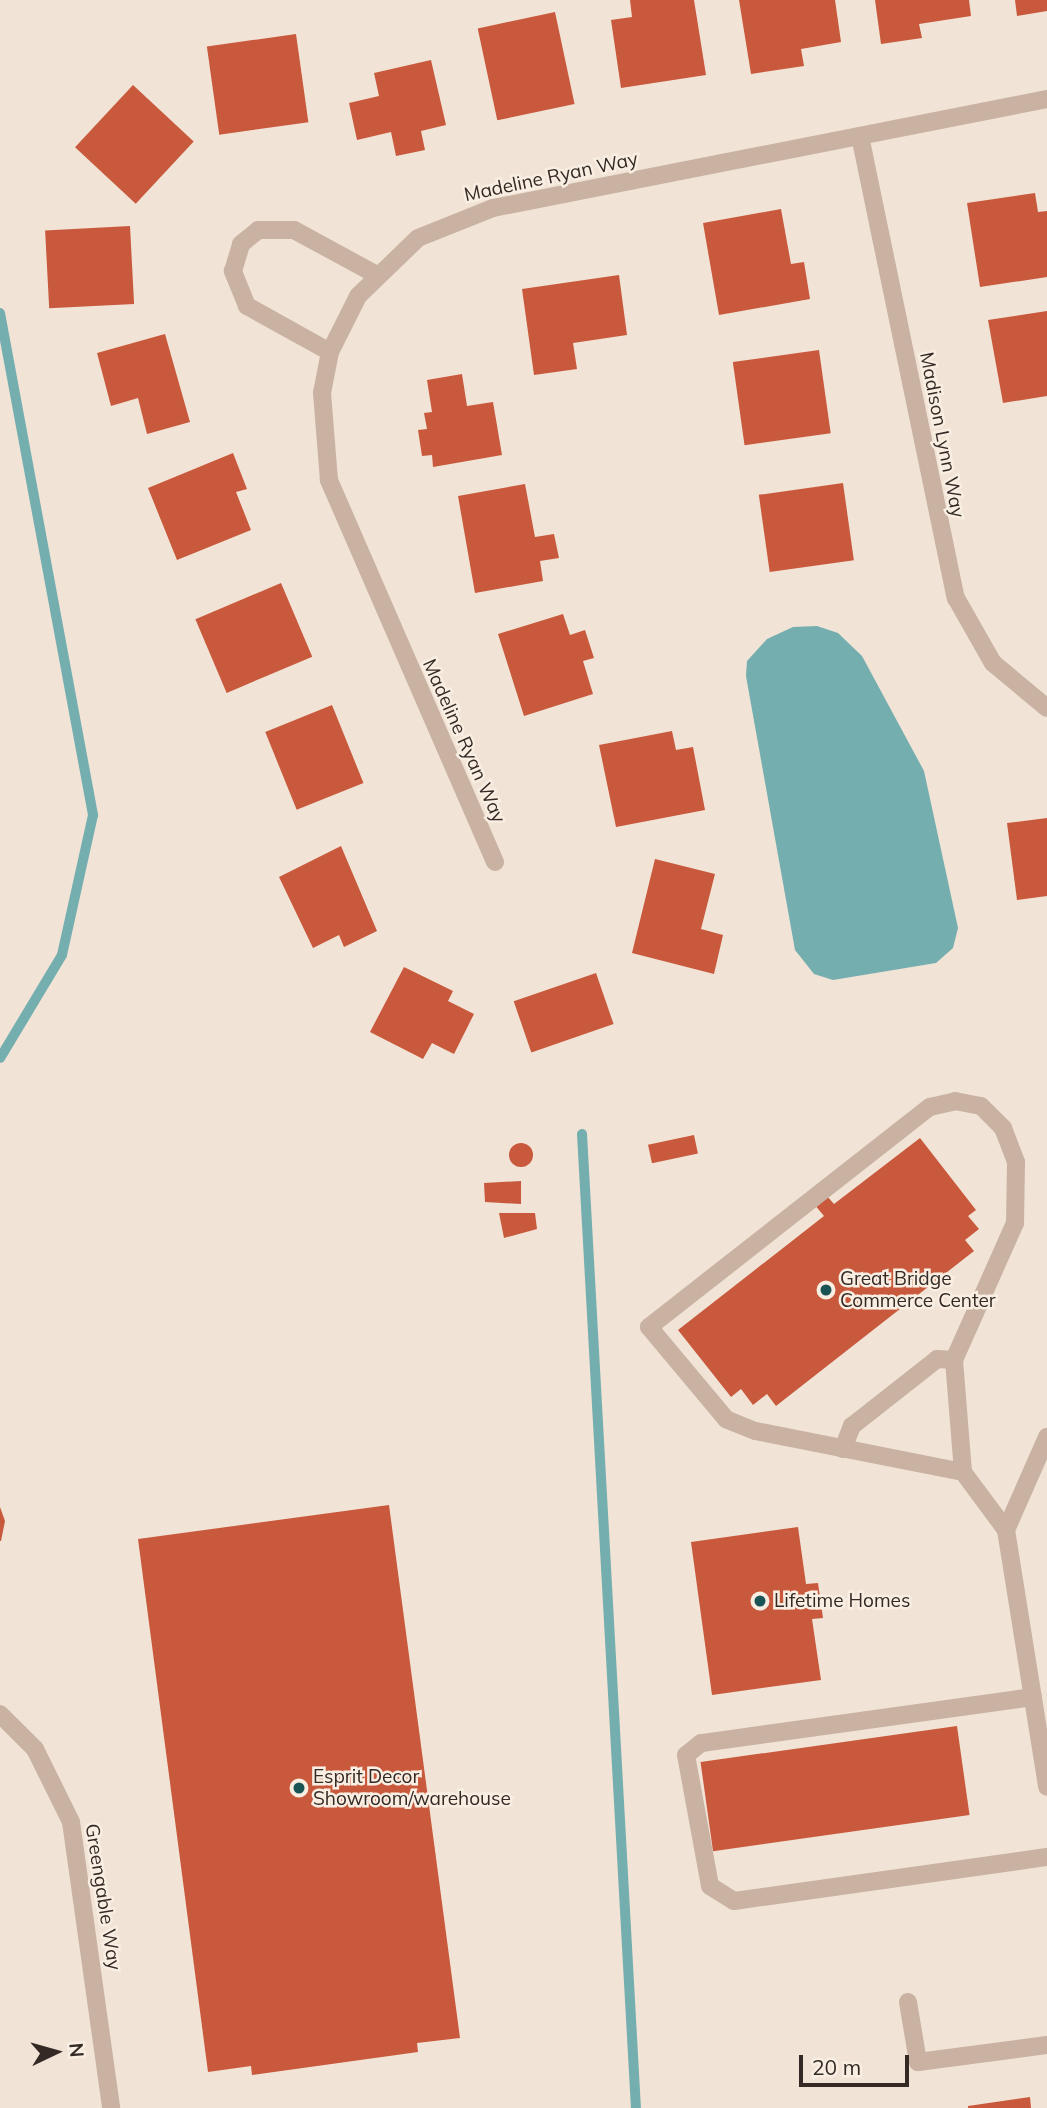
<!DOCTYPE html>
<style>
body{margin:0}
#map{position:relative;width:1047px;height:2108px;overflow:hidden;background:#f1e3d6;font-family:Mulish,sans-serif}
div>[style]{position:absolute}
.water>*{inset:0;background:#75aeaf}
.stream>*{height:10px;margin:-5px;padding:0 5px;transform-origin:5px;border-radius:5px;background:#75aeaf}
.building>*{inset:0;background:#c9593c;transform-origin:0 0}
.round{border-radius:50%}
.minor>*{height:18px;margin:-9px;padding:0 9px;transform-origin:9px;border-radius:9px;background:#c9b2a2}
.dots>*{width:19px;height:19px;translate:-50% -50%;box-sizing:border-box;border:4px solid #f9eee2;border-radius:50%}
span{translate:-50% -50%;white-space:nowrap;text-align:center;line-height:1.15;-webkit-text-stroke:5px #f9eee2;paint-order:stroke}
.street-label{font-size:19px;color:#342925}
.poi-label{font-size:19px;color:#342925}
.left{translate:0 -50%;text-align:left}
.north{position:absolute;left:21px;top:2017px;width:70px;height:70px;-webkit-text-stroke:5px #f9eee2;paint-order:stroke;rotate:85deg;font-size:19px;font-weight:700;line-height:28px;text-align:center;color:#342925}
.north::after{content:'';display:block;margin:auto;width:24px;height:32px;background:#342925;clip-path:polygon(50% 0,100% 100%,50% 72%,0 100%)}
.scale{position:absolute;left:799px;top:2055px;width:110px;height:32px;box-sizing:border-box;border:4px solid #342925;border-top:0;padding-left:9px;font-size:21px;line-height:24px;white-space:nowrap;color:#342925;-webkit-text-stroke:5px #f9eee2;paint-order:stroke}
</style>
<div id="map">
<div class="water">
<i style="clip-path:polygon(817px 626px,838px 633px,862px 656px,924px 771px,958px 928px,953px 948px,936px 963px,833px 980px,814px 974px,795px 950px,746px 676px,747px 661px,767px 639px,793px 627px)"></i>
</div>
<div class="stream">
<i style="left:0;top:313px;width:511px;rotate:79.5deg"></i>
<i style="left:93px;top:815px;width:143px;rotate:102.5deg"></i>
<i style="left:62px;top:955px;width:120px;rotate:121deg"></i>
<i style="left:582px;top:1134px;width:975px;rotate:86.83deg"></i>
</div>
<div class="building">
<i style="clip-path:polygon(630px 0,694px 0,706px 75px,621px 88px,611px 20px,632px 17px)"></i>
<i style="clip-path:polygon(739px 0,835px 0,841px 42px,801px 49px,804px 66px,751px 74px)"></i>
<i style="clip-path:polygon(875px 0,969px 0,971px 16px,919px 24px,922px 38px,881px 44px)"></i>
<i style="clip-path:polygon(1015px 0,1047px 0,1047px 11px,1017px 16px)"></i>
<i style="left:555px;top:12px;width:94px;height:79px;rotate:78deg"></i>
<i style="left:296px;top:34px;width:89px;height:90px;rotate:82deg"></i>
<i style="clip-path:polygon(431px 60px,446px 125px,421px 131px,425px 150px,396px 156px,391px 132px,357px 140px,349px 103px,379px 96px,374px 73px)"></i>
<i style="left:133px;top:85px;width:83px;height:85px;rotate:43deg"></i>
<i style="clip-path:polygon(1035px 193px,1038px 212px,1047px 211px,1047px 277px,980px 287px,967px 203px)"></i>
<i style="clip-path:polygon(781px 209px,791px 264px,804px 262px,810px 299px,719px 315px,703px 223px)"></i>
<i style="left:130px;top:226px;width:78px;height:85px;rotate:87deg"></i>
<i style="clip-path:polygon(619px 275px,627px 335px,573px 343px,577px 369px,534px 375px,522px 289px)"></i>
<i style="clip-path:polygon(1047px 311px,1047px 396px,1003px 403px,988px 320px)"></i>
<i style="clip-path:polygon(165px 334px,190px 422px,147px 434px,138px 398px,111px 406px,97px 353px)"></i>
<i style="left:819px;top:350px;width:84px;height:87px;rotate:82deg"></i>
<i style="clip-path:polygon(462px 374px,467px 406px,493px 402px,502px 455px,433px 467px,432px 455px,422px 456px,418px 430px,427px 429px,424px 413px,432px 412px,427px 380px)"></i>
<i style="clip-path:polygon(233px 453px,247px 489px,236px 492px,251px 530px,177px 560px,148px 488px)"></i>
<i style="left:843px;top:483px;width:78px;height:85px;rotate:82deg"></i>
<i style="clip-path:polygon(525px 484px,535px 537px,554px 534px,559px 558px,540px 561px,543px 581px,475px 593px,458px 496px)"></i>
<i style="left:281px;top:583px;width:80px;height:93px;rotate:67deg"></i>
<i style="clip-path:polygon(563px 614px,570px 635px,585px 630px,594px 658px,583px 661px,593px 694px,524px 716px,498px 634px)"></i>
<i style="left:332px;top:705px;width:84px;height:72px;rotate:68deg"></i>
<i style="clip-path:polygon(672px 731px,676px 750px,693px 747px,705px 810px,616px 827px,599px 745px)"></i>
<i style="clip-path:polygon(1047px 818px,1047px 896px,1017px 900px,1007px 823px)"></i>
<i style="clip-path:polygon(341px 846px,377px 931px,344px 947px,339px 935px,313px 948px,279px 877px)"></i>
<i style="clip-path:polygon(655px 859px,715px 874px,701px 929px,723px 935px,714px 974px,632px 953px)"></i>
<i style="clip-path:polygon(404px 967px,453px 991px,448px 1001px,474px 1014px,454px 1054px,432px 1043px,423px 1059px,370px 1032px)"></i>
<i style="left:596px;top:973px;width:54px;height:87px;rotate:71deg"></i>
<i style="left:694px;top:1135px;width:19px;height:47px;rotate:78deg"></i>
<i style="clip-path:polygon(920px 1138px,976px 1210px,968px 1216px,979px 1229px,965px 1240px,974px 1251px,776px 1406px,767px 1394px,753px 1405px,741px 1389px,731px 1397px,678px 1330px,824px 1216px,814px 1204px,826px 1195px,834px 1204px)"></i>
<i class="round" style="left:509px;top:1143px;width:24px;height:24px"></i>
<i style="clip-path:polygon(521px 1181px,521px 1204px,485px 1202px,484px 1183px)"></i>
<i style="clip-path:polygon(499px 1213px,535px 1213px,537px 1229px,504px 1238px)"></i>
<i style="clip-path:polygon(389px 1505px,460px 2038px,417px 2043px,418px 2052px,252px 2075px,251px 2066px,208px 2072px,138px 1539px)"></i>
<i style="clip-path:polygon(0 1507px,5px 1521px,1px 1541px,0 1541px)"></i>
<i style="clip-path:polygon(798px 1527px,806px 1584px,818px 1583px,823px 1618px,812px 1619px,821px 1680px,712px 1695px,691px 1542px)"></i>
<i style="left:957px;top:1726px;width:90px;height:259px;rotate:82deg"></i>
<i style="clip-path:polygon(1030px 2097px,1031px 2108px,968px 2108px,968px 2106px)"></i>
</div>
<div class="minor">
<i style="left:860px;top:136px;width:472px;rotate:78.3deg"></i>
<i style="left:956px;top:598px;width:75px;rotate:60.4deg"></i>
<i style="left:993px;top:663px;width:70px;rotate:39.8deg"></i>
<i style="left:330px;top:352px;width:95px;rotate:-151deg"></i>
<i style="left:247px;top:306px;width:38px;rotate:-112deg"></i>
<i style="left:233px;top:271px;width:28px;rotate:-73deg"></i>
<i style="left:241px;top:244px;width:22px;rotate:-39deg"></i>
<i style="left:258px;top:230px;width:36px"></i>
<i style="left:294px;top:230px;width:92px;rotate:28.5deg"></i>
<i style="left:495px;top:862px;width:417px;rotate:-113.5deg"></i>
<i style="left:329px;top:480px;width:87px;rotate:-94.6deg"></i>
<i style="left:322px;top:393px;width:42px;rotate:-79deg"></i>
<i style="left:330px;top:352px;width:63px;rotate:-63.4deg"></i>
<i style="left:358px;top:296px;width:83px;rotate:-44deg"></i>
<i style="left:418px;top:238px;width:81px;rotate:-21.8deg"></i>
<i style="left:493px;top:208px;width:565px;rotate:-11.13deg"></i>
<i style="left:843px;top:1449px;width:25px;rotate:-69deg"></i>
<i style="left:852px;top:1426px;width:108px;rotate:-38.2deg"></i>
<i style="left:937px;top:1359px;width:17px;rotate:3deg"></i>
<i style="left:963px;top:1472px;width:212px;rotate:-168.8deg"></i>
<i style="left:755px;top:1431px;width:31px;rotate:-158deg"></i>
<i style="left:726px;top:1419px;width:120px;rotate:-129.9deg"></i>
<i style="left:649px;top:1327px;width:357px;rotate:-38.1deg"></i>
<i style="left:930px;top:1107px;width:26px;rotate:-13deg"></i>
<i style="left:955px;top:1101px;width:26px;rotate:11deg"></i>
<i style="left:981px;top:1106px;width:31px;rotate:45deg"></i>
<i style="left:1003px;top:1128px;width:36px;rotate:69deg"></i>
<i style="left:1016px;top:1162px;width:61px;rotate:90.9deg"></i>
<i style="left:1015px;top:1223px;width:150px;rotate:114deg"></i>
<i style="left:954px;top:1360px;width:112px;rotate:85.4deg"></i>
<i style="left:963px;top:1472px;width:72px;rotate:53.4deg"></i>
<i style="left:1006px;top:1530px;width:260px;rotate:80.9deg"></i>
<i style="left:1006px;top:1530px;width:102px;rotate:-66.2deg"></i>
<i style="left:1033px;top:1697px;width:335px;rotate:172.1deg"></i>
<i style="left:701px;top:1743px;width:19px;rotate:141deg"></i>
<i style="left:686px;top:1755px;width:133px;rotate:79.6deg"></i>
<i style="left:710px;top:1886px;width:28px;rotate:32deg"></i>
<i style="left:734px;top:1901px;width:316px;rotate:-8deg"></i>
<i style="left:0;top:1714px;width:49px;rotate:45deg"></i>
<i style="left:35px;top:1749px;width:81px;rotate:63.7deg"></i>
<i style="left:71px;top:1822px;width:289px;rotate:82deg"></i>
<i style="left:908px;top:2002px;width:61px;rotate:80.5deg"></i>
<i style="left:918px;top:2062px;width:130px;rotate:-7.5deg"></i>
</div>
<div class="dots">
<i style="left:826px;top:1290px;background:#1a5455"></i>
<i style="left:760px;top:1601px;background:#1a5455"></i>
<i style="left:299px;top:1788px;background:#1a5455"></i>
</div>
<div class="street-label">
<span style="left:551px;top:177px;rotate:-12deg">Madeline Ryan Way</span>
<span style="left:942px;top:435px;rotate:79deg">Madison Lynn Way</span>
<span style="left:464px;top:741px;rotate:66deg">Madeline Ryan Way</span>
<span style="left:103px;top:1897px;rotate:81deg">Greengable Way</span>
</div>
<div class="poi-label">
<span class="left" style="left:840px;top:1290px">Great Bridge<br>Commerce Center</span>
<span class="left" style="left:774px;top:1601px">Lifetime Homes</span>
<span class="left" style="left:313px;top:1788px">Esprit Decor<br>Showroom/warehouse</span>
</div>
<div class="north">N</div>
<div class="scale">20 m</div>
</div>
